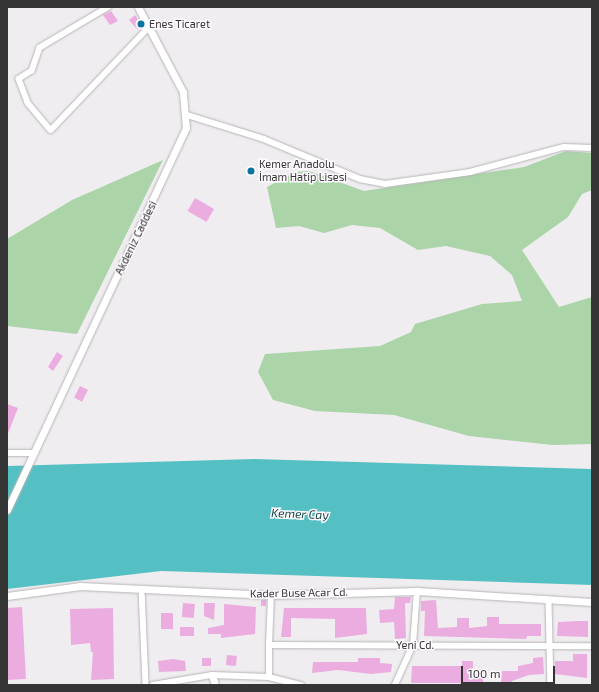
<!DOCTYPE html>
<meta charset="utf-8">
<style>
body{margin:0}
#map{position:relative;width:599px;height:692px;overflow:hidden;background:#f0edf0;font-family:"Exo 2",sans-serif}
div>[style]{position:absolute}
.green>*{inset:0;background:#abd4a9}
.water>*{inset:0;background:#55c0c3}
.building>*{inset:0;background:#ebade0;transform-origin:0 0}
.roads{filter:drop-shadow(0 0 1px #b6b3b6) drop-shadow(0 0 1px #b6b3b6)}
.minor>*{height:5.5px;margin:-2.75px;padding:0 2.75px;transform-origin:2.75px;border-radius:2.75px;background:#fff}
.tertiary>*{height:7px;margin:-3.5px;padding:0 3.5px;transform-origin:3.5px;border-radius:3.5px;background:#fff}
.dots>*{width:11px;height:11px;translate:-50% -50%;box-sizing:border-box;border:2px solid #fefafe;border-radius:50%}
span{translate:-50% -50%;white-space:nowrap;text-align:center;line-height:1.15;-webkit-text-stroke:3px #fefafe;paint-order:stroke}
.poi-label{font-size:11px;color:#363536}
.left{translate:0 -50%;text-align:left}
.street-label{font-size:11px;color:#363536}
.water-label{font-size:12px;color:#0b3e3f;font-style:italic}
.frame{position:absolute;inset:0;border:8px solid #363536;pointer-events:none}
.scale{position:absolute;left:461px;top:666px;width:94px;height:18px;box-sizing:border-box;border:2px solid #363536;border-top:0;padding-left:5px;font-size:12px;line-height:14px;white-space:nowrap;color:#363536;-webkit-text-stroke:3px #fefafe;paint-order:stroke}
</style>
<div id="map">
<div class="green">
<i style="clip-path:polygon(566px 151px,592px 153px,592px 190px,582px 194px,568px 217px,522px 250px,559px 307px,592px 297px,592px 444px,553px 445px,469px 436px,394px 415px,315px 411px,273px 400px,258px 372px,265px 354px,380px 346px,411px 332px,415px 324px,482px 304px,522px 301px,512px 275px,490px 256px,446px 246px,418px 250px,380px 228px,352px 225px,324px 233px,299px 226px,276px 228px,267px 187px,295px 172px,309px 171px,364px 191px,524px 167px)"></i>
<i style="clip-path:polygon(163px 160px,77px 334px,7px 326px,7px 239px,72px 200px)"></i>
</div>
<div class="water">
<i style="clip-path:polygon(254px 459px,592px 469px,592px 585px,161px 571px,7px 589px,7px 466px)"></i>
</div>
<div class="building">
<i style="clip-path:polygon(111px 11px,118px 21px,110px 25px,103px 15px)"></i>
<i style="clip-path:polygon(135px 15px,142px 26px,138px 30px,129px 20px)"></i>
<i style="left:195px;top:198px;width:22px;height:15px;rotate:30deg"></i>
<i style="clip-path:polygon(57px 352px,63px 356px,53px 371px,48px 367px)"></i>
<i style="left:80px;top:386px;width:9px;height:13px;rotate:27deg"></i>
<i style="clip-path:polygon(7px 404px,18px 408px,7px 436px)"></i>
<i style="clip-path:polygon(395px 597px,411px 597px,410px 603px,405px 603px,406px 638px,395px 639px,394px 622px,380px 623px,379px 610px,394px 609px)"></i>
<i style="left:261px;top:600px;width:5px;height:6px"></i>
<i style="clip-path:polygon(436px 600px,438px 628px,457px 627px,457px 618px,469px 618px,469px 628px,487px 626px,487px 617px,499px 617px,499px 624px,541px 624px,541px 636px,527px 636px,526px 639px,424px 636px,425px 611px,421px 611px,421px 601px)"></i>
<i style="left:183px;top:603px;width:12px;height:14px;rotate:5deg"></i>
<i style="clip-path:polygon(204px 603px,215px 603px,214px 620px,204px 616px)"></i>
<i style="clip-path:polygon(224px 604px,256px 607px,255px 634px,221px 638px,221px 634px,208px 634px,208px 628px,224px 625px)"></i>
<i style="clip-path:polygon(22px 607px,26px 679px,7px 680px,7px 608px)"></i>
<i style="clip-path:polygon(113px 608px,114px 679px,91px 680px,93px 652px,91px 652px,90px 643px,71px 645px,70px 609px)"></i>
<i style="clip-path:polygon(284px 608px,366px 608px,367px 634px,335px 638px,335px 619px,291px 618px,291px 637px,281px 637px)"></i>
<i style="left:161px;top:613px;width:12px;height:16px"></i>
<i style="clip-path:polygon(578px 621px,588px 621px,588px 637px,557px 636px,558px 622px)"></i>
<i style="left:180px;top:627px;width:14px;height:9px"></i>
<i style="clip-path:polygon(573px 654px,587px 654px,587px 678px,555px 674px,555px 661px,573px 661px)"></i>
<i style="left:227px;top:655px;width:10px;height:10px;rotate:6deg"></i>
<i style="clip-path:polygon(543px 657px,544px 674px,529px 675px,512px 681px,512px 685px,501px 684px,502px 671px,518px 671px,518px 666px,533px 663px,533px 658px)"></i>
<i style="left:202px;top:658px;width:9px;height:8px"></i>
<i style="clip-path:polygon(358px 658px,380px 658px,380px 663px,392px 664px,391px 672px,371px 674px,338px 670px,312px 673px,313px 662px,358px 662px)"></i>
<i style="clip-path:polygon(173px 659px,185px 661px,186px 671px,159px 672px,158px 661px)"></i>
<i style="clip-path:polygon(462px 661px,473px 661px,473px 674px,483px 673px,483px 683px,411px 683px,412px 666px,462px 666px)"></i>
</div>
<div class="roads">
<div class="minor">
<i style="left:109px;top:7px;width:80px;rotate:149.3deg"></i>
<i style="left:40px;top:48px;width:24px;rotate:109deg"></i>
<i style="left:32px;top:71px;width:15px;rotate:148deg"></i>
<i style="left:19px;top:79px;width:26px;rotate:69deg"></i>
<i style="left:28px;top:103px;width:35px;rotate:50deg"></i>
<i style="left:51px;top:130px;width:142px;rotate:-46.4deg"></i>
<i style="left:187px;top:115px;width:81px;rotate:17.3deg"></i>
<i style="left:264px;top:139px;width:104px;rotate:22.6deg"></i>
<i style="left:360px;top:179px;width:25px;rotate:11deg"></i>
<i style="left:385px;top:184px;width:86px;rotate:-8deg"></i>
<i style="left:470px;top:172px;width:97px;rotate:-14.9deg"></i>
<i style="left:564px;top:147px;width:28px;rotate:2deg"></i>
<i style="left:7px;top:453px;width:26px"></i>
<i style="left:142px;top:589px;width:96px;rotate:87.6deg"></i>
<i style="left:549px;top:600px;width:85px;rotate:88.7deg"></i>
<i style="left:269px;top:645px;width:50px;rotate:-87.7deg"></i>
<i style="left:269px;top:677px;width:32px;rotate:-90deg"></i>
<i style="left:269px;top:645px;width:323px;rotate:0.2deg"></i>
<i style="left:153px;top:685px;width:60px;rotate:-9.6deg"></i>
<i style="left:212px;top:675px;width:57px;rotate:2deg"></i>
<i style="left:269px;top:677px;width:33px;rotate:14deg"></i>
<i style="left:395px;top:685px;width:44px;rotate:-65.8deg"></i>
<i style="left:413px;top:645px;width:54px;rotate:-85.8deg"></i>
</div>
<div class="tertiary">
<i style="left:7px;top:510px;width:422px;rotate:-64.9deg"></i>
<i style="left:186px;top:128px;width:36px;rotate:-95deg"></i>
<i style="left:183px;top:92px;width:96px;rotate:-117.9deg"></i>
<i style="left:7px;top:596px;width:74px;rotate:-7.8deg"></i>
<i style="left:80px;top:586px;width:191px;rotate:2.7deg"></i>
<i style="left:271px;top:595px;width:146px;rotate:-1.6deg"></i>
<i style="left:417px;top:591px;width:175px;rotate:3.6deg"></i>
<i style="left:212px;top:675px;width:10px;rotate:73deg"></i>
</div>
</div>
<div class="dots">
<i style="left:141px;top:24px;background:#0a74a0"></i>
<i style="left:251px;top:171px;background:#0a74a0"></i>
</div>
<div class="poi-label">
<span class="left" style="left:149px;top:24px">Enes Ticaret</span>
<span class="left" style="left:259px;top:171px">Kemer Anadolu<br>İmam Hatip Lisesi</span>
</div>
<div class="street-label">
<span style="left:136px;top:238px;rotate:-64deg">Akdeniz Caddesi</span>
<span style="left:299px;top:593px;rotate:-1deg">Kader Buse Acar Cd.</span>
<span style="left:415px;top:645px">Yeni Cd.</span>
</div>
<div class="water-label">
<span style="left:300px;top:514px;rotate:2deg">Kemer Cay</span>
</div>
<div class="frame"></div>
<div class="scale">100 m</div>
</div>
